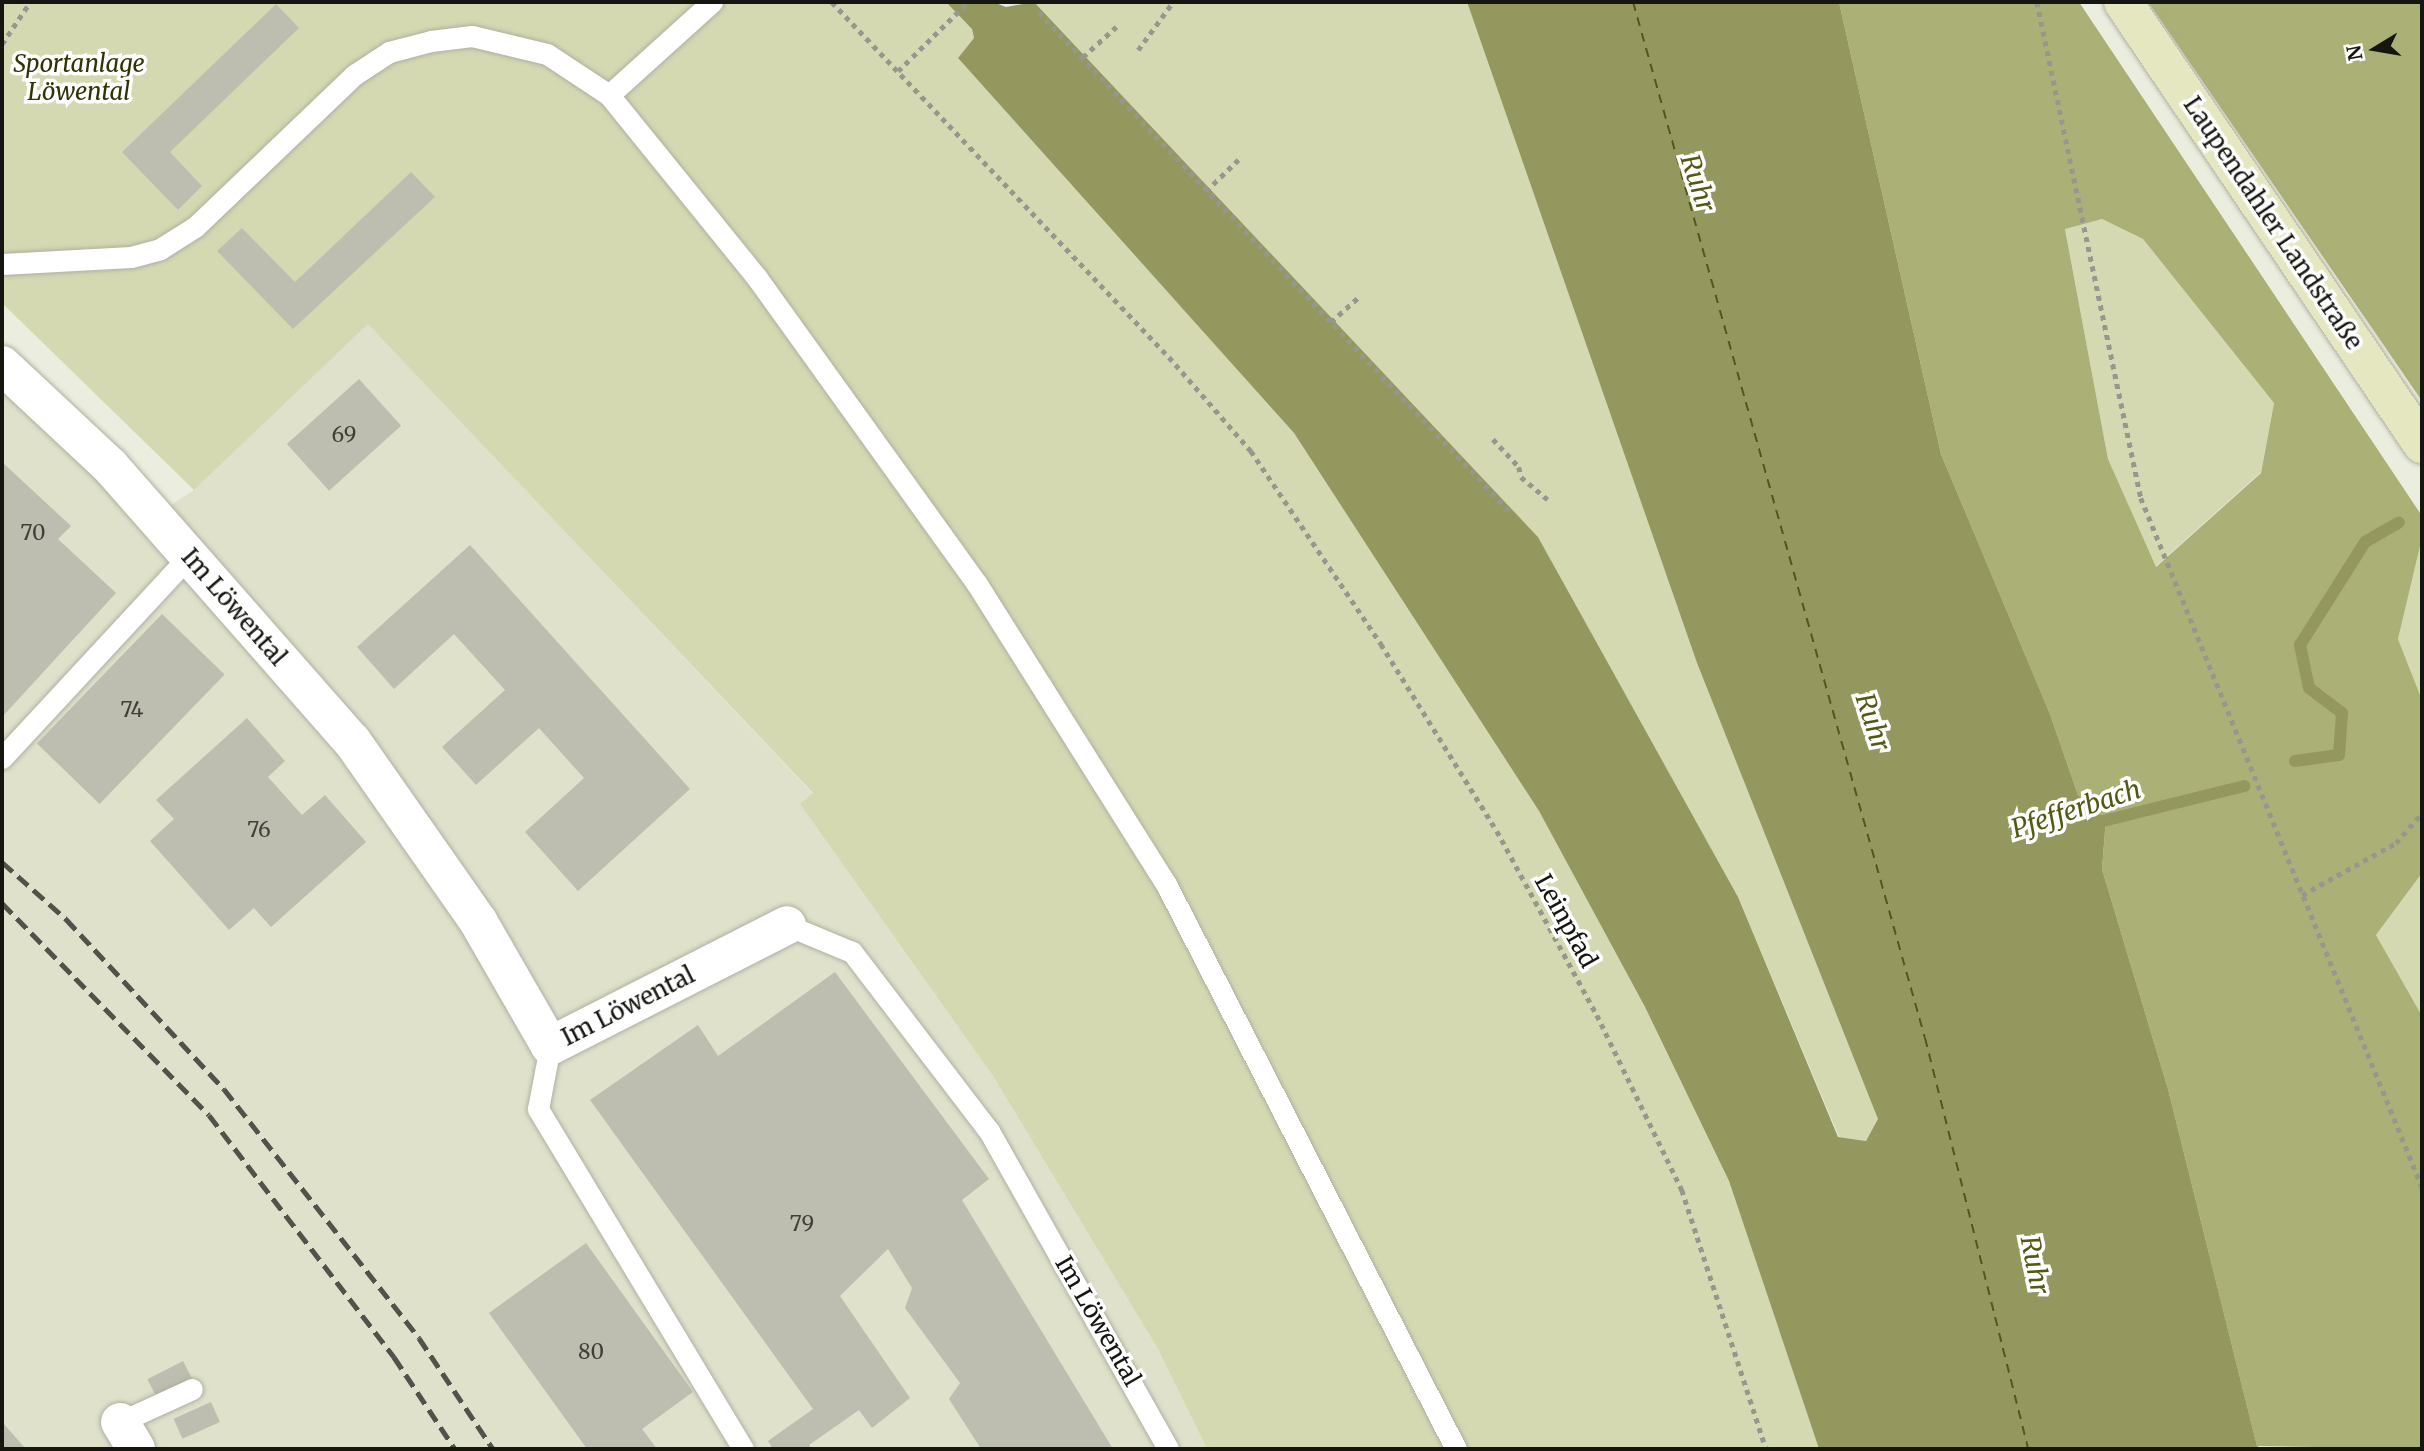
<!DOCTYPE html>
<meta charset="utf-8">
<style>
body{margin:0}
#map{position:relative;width:2424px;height:1451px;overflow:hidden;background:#ebedde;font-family:Merriweather,serif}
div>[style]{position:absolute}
.built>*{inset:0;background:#dfe1ca}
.green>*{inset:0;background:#d5d9b1}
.forest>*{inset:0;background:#abb076}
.water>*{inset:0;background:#94985f}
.stream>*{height:12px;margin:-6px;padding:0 6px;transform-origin:6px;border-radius:6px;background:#94985f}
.ferry>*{height:2px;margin-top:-1px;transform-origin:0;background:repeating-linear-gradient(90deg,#545815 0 9px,transparent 0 16px)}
.building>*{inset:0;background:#bdbeaf;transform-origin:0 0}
.path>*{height:4.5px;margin-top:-2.25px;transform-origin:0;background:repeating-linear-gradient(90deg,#96988d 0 5px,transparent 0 10px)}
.roads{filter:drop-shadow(0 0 2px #afb0a2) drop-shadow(0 0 2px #afb0a2)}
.service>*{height:21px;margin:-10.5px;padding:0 10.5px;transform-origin:10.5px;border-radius:10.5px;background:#fff}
.minor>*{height:38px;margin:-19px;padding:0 19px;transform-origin:19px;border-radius:19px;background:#fff}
.secondary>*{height:38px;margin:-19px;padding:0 19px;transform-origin:19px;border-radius:19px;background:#e5e7c1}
.rail>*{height:5px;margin-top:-2.5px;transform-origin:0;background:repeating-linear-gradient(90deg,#515249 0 14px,transparent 0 21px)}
span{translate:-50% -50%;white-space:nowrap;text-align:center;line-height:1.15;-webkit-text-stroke:7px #fff;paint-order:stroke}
.number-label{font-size:21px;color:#3f4038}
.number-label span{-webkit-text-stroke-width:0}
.park-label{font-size:24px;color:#313304;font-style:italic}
.street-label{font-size:24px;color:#151610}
.water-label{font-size:26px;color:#545815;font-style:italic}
.frame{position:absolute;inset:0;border:4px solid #151610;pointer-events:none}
.north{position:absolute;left:2340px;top:14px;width:70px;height:70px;-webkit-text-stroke:5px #fff;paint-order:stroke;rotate:259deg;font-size:19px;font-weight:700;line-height:28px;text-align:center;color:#151610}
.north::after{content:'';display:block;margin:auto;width:24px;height:32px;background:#151610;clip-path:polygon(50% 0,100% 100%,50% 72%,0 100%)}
</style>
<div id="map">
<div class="built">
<i style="clip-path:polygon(368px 323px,813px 794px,800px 804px,993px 1076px,1158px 1349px,1207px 1449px,2px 1449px,2px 372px,143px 523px,194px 490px)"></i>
</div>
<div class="green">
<i style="clip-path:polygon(2px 2px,946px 2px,972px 29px,974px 38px,958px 58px,1294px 433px,1539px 811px,1645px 1007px,1729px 1181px,1819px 1449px,1207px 1449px,1158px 1349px,993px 1076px,800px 804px,813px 793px,368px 324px,194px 490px,2px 303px)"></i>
<i style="clip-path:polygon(1034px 2px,1467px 2px,1697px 663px,1879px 1119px,1866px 1141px,1839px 1137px,1738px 897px,1538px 537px)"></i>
<i style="clip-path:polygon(2102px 219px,2143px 239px,2274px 403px,2261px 472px,2155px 567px,2108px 459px,2065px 228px)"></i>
<i style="clip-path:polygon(2422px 538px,2422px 700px,2398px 639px)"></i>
<i style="clip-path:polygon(2422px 873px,2422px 1016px,2376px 935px)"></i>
</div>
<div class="forest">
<i style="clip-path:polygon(evenodd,1839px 2px,2079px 2px,2422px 516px,2422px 538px,2398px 639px,2422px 700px,2422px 873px,2376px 935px,2422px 1016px,2422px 1449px,2257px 1446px,2168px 1089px,2102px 869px,2106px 819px,2078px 795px,2050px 714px,1941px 454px,1839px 2px,2102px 219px,2143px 239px,2274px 403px,2261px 473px,2156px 567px,2108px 459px,2065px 229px,2102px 219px)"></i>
<i style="clip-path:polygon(2148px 2px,2422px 2px,2422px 401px)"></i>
</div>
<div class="water">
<i style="clip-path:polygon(946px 2px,993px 2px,1006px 7px,1034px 2px,1538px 537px,1738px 897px,1838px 1137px,1866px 1141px,1878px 1119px,1697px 663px,1467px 2px,1839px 2px,1941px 454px,2050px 714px,2078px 795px,2106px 819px,2102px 869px,2168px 1089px,2257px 1446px,2262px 1449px,1819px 1449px,1729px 1181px,1645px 1007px,1539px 811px,1294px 433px,958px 58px,974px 38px,972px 29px)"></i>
</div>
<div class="stream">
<i style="left:2295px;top:761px;width:44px;rotate:-7.8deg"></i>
<i style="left:2339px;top:755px;width:42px;rotate:-85.9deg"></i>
<i style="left:2342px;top:713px;width:41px;rotate:-142.9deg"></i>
<i style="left:2309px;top:688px;width:44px;rotate:-101.8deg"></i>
<i style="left:2300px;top:645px;width:122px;rotate:-57.7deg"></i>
<i style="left:2365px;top:542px;width:39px;rotate:-30deg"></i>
<i style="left:2091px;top:824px;width:158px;rotate:-13.9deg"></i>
</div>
<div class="ferry">
<i style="left:1633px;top:2px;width:1076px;rotate:74.26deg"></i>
<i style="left:1925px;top:1038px;width:424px;rotate:75.9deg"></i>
</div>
<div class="building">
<i style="clip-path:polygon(276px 4px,299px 28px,170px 152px,202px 186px,178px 210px,122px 152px)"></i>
<i style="clip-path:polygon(411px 172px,435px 197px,293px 329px,217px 251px,242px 228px,295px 282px)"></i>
<i style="left:359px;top:379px;width:63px;height:97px;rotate:48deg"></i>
<i style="clip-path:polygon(2px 462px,71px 526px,58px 539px,116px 593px,2px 717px)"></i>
<i style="clip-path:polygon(470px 545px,690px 789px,578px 891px,525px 832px,584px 778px,539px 728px,476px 785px,442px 747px,505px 690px,454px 634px,394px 689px,357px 647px)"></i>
<i style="left:162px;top:614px;width:87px;height:180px;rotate:44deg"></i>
<i style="clip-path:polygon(247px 718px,285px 761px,268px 777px,302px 815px,325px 795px,366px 842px,271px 927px,254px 908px,229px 930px,150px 841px,174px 819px,156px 800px)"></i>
<i style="clip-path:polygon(835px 972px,989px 1179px,962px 1200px,1113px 1449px,981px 1449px,949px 1399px,960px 1383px,905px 1308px,912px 1288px,888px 1249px,840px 1296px,910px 1398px,872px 1428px,859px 1410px,809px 1445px,811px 1449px,773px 1449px,768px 1441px,813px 1409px,590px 1100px,698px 1025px,718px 1056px)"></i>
<i style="clip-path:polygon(586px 1243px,693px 1392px,642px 1429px,657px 1449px,587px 1449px,489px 1313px)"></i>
<i style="left:183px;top:1361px;width:22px;height:40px;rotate:63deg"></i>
<i style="left:211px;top:1402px;width:22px;height:41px;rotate:66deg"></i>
<i style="clip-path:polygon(2px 1422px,26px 1449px,2px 1449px)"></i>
</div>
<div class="path">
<i style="left:832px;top:2px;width:489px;rotate:46.5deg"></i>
<i style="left:1169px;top:357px;width:125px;rotate:48.9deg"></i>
<i style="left:1251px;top:451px;width:233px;rotate:56deg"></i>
<i style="left:1381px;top:644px;width:220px;rotate:58.2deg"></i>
<i style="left:1497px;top:831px;width:209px;rotate:61.5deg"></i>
<i style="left:1597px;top:1015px;width:195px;rotate:64.1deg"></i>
<i style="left:1682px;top:1190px;width:272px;rotate:72deg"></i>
<i style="left:2037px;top:2px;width:507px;rotate:78.16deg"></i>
<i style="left:2141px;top:498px;width:744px;rotate:67.81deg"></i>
<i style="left:1039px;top:12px;width:690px;rotate:46.7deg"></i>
<i style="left:2px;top:44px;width:50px;rotate:-56.3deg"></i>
<i style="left:1138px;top:50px;width:59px;rotate:-53.9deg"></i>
<i style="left:1083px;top:57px;width:45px;rotate:-42.3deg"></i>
<i style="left:898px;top:71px;width:98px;rotate:-44.6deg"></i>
<i style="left:1206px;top:191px;width:45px;rotate:-44.1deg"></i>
<i style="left:1331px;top:322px;width:40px;rotate:-42deg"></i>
<i style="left:1493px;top:439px;width:38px;rotate:47deg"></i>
<i style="left:1519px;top:467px;width:10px;rotate:79deg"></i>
<i style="left:1521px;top:477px;width:35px;rotate:40deg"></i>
<i style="left:2302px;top:895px;width:107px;rotate:-29deg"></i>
<i style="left:2396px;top:843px;width:40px;rotate:-49deg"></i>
</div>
<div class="roads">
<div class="service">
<i style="left:609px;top:95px;width:139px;rotate:-42.1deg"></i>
<i style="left:2px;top:264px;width:129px;rotate:-3.1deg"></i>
<i style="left:131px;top:257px;width:30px;rotate:-15deg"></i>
<i style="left:160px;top:249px;width:41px;rotate:-32.2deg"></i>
<i style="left:195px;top:227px;width:220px;rotate:-43.7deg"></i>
<i style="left:354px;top:75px;width:42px;rotate:-33.3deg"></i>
<i style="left:389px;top:52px;width:43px;rotate:-14.7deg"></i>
<i style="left:431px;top:41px;width:41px;rotate:-7deg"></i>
<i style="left:472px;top:36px;width:77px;rotate:13.5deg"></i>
<i style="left:547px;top:54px;width:74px;rotate:33.5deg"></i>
<i style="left:609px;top:95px;width:235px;rotate:51deg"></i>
<i style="left:757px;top:278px;width:377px;rotate:54.3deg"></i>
<i style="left:977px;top:584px;width:355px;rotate:57.8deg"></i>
<i style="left:1166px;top:884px;width:635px;rotate:62.83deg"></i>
<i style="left:2px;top:758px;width:275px;rotate:-47.2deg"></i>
<i style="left:787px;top:925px;width:70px;rotate:22.6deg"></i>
<i style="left:852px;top:952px;width:225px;rotate:52.6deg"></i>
<i style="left:989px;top:1131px;width:365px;rotate:60.6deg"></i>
<i style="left:550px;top:1046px;width:64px;rotate:100.8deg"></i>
<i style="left:538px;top:1109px;width:397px;rotate:58.9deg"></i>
<i style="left:120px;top:1422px;width:79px;rotate:-24.6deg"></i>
</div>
<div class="minor">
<i style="left:2px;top:365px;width:148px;rotate:43.1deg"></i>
<i style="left:110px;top:466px;width:366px;rotate:48.7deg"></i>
<i style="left:352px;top:741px;width:220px;rotate:55deg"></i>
<i style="left:478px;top:921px;width:144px;rotate:60.1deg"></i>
<i style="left:550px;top:1046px;width:266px;rotate:-27deg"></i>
<i style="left:120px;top:1422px;width:31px;rotate:59deg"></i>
</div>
<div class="secondary">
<i style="left:2123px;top:2px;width:534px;rotate:55.92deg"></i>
</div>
</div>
<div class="rail">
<i style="left:2px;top:862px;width:86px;rotate:41.7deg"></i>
<i style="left:66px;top:919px;width:232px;rotate:47.1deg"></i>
<i style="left:224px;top:1089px;width:316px;rotate:51.9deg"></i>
<i style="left:419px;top:1338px;width:133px;rotate:56.3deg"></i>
<i style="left:2px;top:903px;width:296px;rotate:45.7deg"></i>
<i style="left:209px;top:1115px;width:305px;rotate:52.6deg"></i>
<i style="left:394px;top:1357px;width:110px;rotate:56.5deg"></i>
</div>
<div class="number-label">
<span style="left:344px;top:435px">69</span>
<span style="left:33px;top:533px">70</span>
<span style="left:132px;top:710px">74</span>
<span style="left:259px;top:830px">76</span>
<span style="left:802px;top:1224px">79</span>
<span style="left:591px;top:1352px">80</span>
</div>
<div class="park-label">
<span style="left:79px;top:78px">Sportanlage<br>Löwental</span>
</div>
<div class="street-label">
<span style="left:2273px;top:223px;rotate:56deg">Laupendahler Landstraße</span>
<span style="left:234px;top:607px;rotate:49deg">Im Löwental</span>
<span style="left:1566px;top:921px;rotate:61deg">Leinpfad</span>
<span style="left:628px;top:1006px;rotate:-27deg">Im Löwental</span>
<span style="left:1098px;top:1321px;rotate:60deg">Im Löwental</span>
</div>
<div class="water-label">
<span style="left:1698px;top:183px;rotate:72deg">Ruhr</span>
<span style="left:1873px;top:722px;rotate:72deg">Ruhr</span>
<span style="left:2076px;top:809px;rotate:-18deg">Pfefferbach</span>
<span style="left:2035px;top:1265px;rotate:79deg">Ruhr</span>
</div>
<div class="frame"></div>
<div class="north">N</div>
</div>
